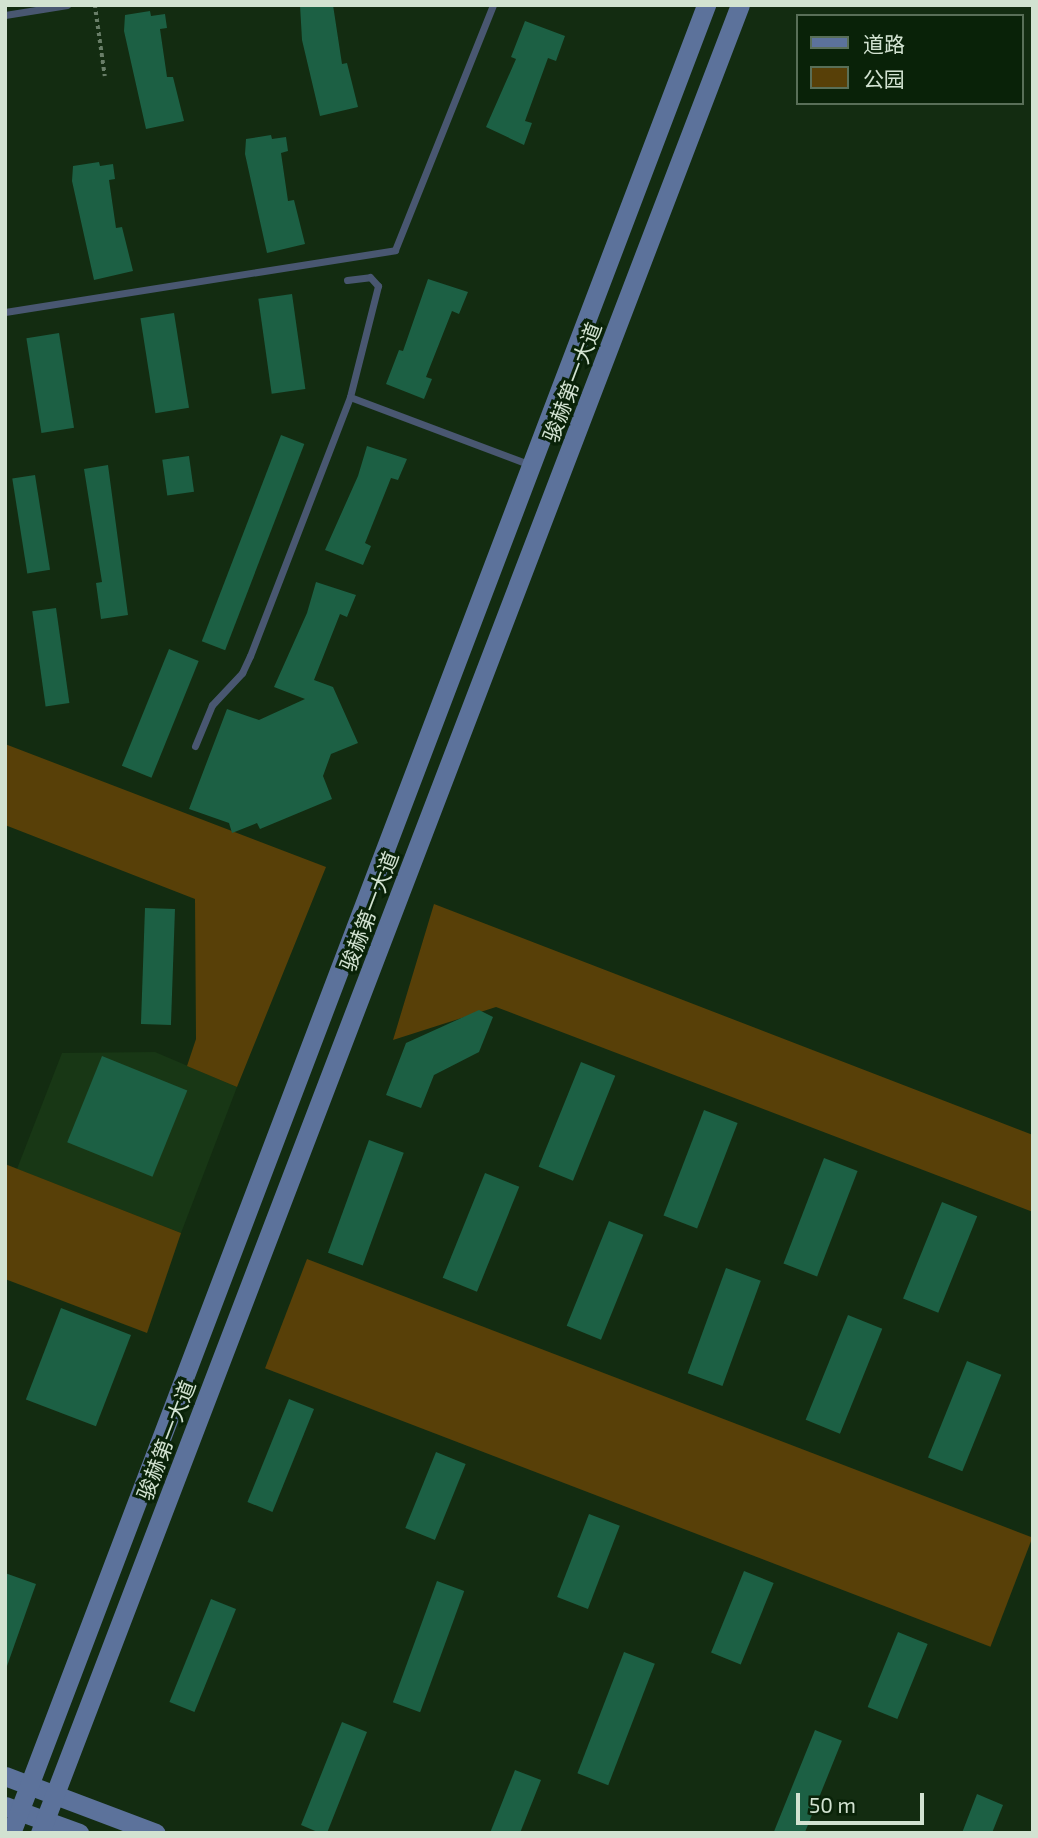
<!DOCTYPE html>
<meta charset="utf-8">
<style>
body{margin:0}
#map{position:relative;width:1038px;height:1838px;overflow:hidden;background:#132c11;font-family:"Exo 2","Noto Sans SC",sans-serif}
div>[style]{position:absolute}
.built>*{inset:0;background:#183715}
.green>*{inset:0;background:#584008;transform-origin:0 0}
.building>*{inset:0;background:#1c6044;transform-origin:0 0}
.path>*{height:3.5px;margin-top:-1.75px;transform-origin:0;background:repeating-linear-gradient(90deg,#697e68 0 3.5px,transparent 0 7px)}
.lane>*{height:7px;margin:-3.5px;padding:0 3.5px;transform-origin:3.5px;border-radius:3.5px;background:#495771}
.secondary>*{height:19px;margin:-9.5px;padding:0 9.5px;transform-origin:9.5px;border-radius:9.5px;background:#5c729b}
span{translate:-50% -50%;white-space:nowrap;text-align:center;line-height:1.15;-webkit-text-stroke:6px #092208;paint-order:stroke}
.street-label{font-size:21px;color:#d2e2d1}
.frame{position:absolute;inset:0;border:7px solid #d2e2d1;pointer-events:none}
.legend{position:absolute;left:796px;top:14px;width:228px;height:91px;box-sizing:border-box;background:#092208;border:2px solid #596f58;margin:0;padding:9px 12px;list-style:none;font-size:21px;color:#d2e2d1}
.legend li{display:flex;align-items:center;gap:14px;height:35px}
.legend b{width:35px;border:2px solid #596f58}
.scale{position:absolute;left:796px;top:1793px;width:128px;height:32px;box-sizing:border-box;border:4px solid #d2e2d1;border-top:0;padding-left:9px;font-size:21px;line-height:24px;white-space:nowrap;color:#d2e2d1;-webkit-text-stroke:5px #092208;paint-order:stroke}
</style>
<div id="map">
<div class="built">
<i style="clip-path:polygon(155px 1052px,237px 1087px,181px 1233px,17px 1169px,62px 1053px)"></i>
</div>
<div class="green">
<i style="clip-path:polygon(5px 744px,326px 867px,237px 1087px,187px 1066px,196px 1039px,195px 899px,5px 825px)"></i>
<i style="clip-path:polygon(434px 904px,1033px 1135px,1033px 1212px,496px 1007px,393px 1040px)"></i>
<i style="clip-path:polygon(5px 1164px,181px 1233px,147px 1333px,5px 1279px)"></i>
<i style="left:307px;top:1259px;width:777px;height:117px;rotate:21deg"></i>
</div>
<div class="building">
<i style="clip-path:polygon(300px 5px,333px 5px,342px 64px,347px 63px,358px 107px,320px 116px,302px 40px)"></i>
<i style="clip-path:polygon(150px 11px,151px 16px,165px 14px,167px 28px,160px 29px,167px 77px,173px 77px,184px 121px,146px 129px,124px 31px,125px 15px)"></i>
<i style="clip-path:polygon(525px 21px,565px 36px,556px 61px,548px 58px,525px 121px,532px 123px,524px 145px,486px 127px,516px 59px,511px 57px)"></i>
<i style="clip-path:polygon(271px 135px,272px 139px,286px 137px,288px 151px,281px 153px,288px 201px,294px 200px,305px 244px,267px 253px,245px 154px,246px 139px)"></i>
<i style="clip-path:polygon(99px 162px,100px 166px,113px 164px,115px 179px,109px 180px,116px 228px,122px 227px,133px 271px,94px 280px,72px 181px,73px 166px)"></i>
<i style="clip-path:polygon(428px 279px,468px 292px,459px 314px,452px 311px,426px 377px,432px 379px,424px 399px,386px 384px,399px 350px,403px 351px)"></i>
<i style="left:292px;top:294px;width:96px;height:34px;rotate:82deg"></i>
<i style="left:174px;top:313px;width:96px;height:34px;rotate:81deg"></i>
<i style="left:59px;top:333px;width:96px;height:33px;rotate:81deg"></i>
<i style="left:281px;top:435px;width:25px;height:221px;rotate:21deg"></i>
<i style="clip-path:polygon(367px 446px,407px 459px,398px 480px,391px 478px,365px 543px,371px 546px,363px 565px,325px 550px,358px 476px)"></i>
<i style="left:189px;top:456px;width:36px;height:27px;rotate:82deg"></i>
<i style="clip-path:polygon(108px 465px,128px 615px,101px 619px,96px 583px,102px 582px,84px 469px)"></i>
<i style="left:35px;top:475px;width:96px;height:23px;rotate:81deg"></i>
<i style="clip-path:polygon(316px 582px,356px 595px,347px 617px,340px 614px,314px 680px,333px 687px,358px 743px,331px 754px,323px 776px,332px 799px,260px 829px,257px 823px,232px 833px,229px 823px,189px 809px,227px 709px,259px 720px,305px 699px,274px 687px,307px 613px)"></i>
<i style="left:56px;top:608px;width:96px;height:24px;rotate:82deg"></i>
<i style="left:169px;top:649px;width:32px;height:126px;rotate:22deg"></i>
<i style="left:145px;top:908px;width:30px;height:116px;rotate:2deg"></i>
<i style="clip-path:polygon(479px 1010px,493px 1017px,479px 1052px,434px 1075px,421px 1108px,386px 1095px,406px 1043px)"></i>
<i style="left:102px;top:1056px;width:92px;height:93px;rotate:22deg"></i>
<i style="left:581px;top:1062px;width:37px;height:113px;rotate:22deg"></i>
<i style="left:704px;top:1110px;width:36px;height:113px;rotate:21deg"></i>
<i style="left:369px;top:1140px;width:37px;height:120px;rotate:20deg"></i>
<i style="left:824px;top:1158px;width:36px;height:113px;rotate:21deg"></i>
<i style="left:485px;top:1173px;width:37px;height:113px;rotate:22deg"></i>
<i style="left:942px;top:1202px;width:38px;height:104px;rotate:22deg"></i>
<i style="left:609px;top:1221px;width:37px;height:113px;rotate:22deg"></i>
<i style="left:726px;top:1268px;width:37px;height:112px;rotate:20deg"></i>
<i style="left:61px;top:1308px;width:75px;height:98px;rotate:21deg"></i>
<i style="left:848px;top:1315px;width:37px;height:113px;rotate:22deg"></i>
<i style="left:967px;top:1361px;width:37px;height:104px;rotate:22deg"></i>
<i style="left:289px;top:1399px;width:27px;height:111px;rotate:22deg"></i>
<i style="left:436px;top:1452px;width:32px;height:82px;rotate:22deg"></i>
<i style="left:589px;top:1514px;width:33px;height:89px;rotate:21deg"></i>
<i style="left:744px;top:1571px;width:32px;height:88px;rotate:22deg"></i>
<i style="clip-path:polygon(5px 1573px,36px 1584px,7px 1666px,5px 1666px)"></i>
<i style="left:437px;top:1581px;width:29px;height:129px;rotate:20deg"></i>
<i style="left:211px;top:1599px;width:27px;height:111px;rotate:22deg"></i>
<i style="left:898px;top:1632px;width:32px;height:81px;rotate:22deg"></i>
<i style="left:624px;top:1652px;width:33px;height:130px;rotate:21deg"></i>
<i style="clip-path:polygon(342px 1722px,367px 1732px,327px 1833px,320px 1833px,301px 1825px)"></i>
<i style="left:815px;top:1730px;width:29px;height:110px;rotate:22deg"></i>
<i style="clip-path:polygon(515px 1770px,541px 1780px,520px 1833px,490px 1833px)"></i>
<i style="clip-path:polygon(977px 1794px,1003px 1805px,992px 1833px,962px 1833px)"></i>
</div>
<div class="path">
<i style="left:95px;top:5px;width:72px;rotate:82deg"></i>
</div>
<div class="lane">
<i style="left:5px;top:15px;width:63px;rotate:-9.2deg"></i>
<i style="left:347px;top:280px;width:23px;rotate:-7deg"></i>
<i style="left:370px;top:277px;width:12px;rotate:48deg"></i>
<i style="left:378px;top:286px;width:114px;rotate:104.2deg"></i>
<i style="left:350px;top:397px;width:190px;rotate:20.6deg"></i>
<i style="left:5px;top:312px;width:395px;rotate:-9deg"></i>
<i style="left:395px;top:250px;width:264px;rotate:-68.2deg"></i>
<i style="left:195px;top:746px;width:44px;rotate:-67.5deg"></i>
<i style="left:212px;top:705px;width:44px;rotate:-46.8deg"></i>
<i style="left:242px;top:673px;width:19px;rotate:-65deg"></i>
<i style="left:250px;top:656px;width:278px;rotate:-68.9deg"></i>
</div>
<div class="secondary">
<i style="left:5px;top:1776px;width:161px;rotate:20.7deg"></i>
<i style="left:5px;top:1806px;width:79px;rotate:20deg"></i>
<i style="left:11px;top:1833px;width:1956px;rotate:-69.18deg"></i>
<i style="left:40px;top:1833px;width:1957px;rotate:-69.05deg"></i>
</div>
<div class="street-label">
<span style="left:572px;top:382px;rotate:-69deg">骏赫第一大道</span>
<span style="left:369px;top:911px;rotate:-69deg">骏赫第一大道</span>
<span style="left:166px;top:1440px;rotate:-69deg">骏赫第一大道</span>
</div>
<div class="frame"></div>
<ul class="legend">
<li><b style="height:9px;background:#5c729b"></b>道路</li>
<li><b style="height:19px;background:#584008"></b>公园</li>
</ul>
<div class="scale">50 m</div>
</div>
